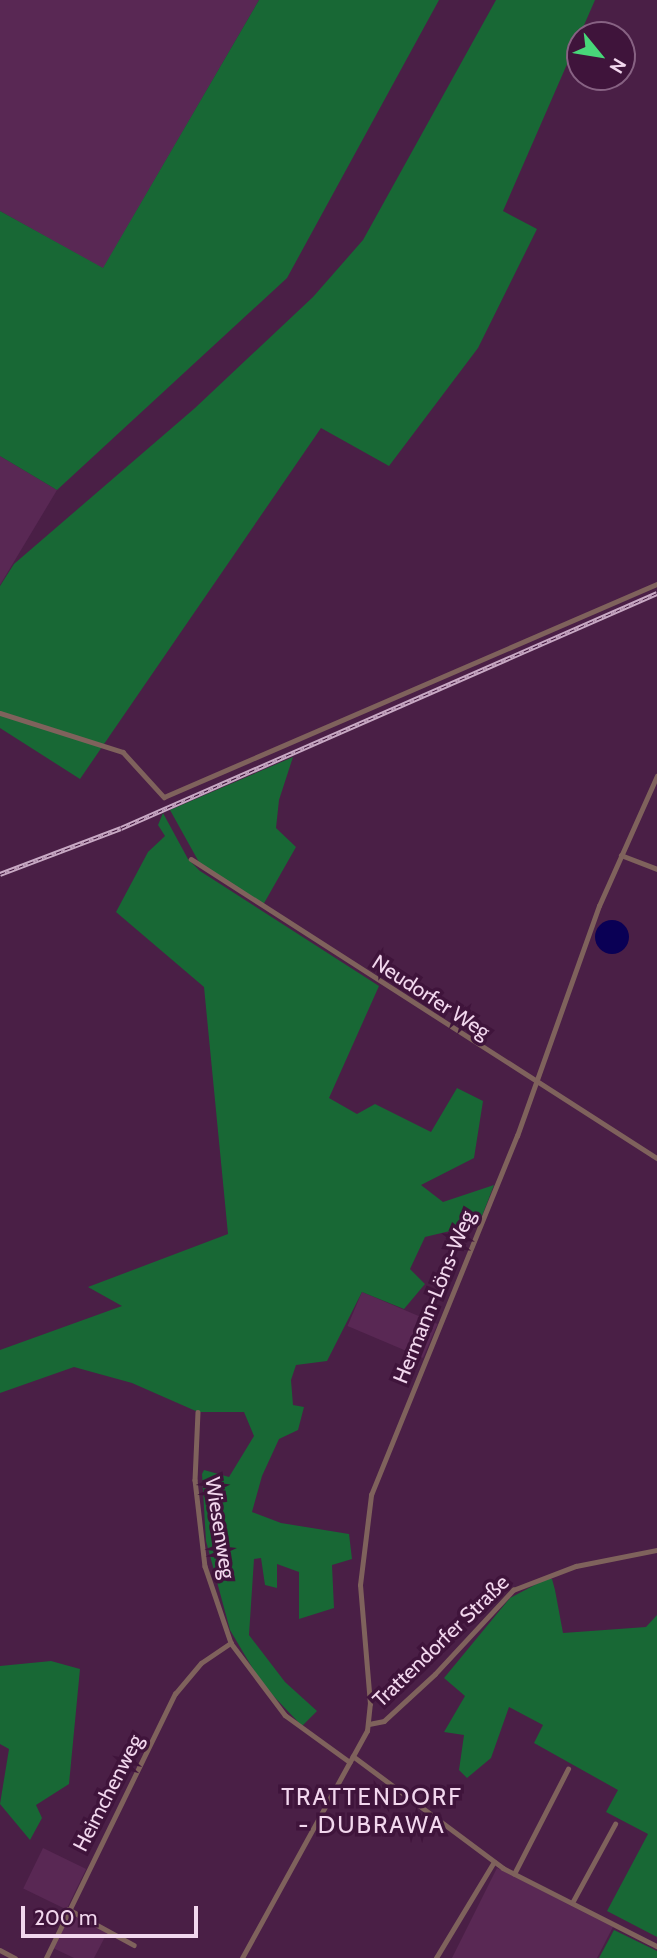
<!DOCTYPE html>
<meta charset="utf-8">
<style>
body{margin:0}
#map{position:relative;width:657px;height:1958px;overflow:hidden;background:#4a1f46;font-family:Cabin,sans-serif}
div>[style]{position:absolute}
.built>*{inset:0;background:#592854;transform-origin:0 0}
.green>*{inset:0;background:#186835}
.water>*{inset:0;background:#0a0055}
.round{border-radius:50%}
.street>*{height:4.5px;margin:-2.25px;padding:0 2.25px;transform-origin:2.25px;border-radius:2.25px;background:#7f625c}
.rail>*{height:4.5px;margin-top:-2.25px;transform-origin:0;background:repeating-linear-gradient(90deg,#3f143b 0 5px,#c8a9c4 0 10px);box-sizing:border-box;border-block:2px solid #c8a9c4}
span{translate:-50% -50%;white-space:nowrap;text-align:center;line-height:1.15;-webkit-text-stroke:7px #3f143b;paint-order:stroke}
.street-label{font-size:21px;color:#f2d7ee}
.quarter-label{font-size:24px;color:#f2d7ee;letter-spacing:2px}
.north{position:absolute;left:566px;top:21px;width:70px;height:70px;box-sizing:border-box;background:#3f143b;border:2px solid #876283;border-radius:50%;rotate:120deg;font-size:19px;font-weight:700;line-height:28px;text-align:center;color:#f2d7ee}
.north::after{content:'';display:block;margin:auto;width:24px;height:32px;background:#48d779;clip-path:polygon(50% 0,100% 100%,50% 72%,0 100%)}
.scale{position:absolute;left:21px;top:1906px;width:177px;height:32px;box-sizing:border-box;border:4px solid #f2d7ee;border-top:0;padding-left:9px;font-size:21px;line-height:24px;white-space:nowrap;color:#f2d7ee;-webkit-text-stroke:5px #3f143b;paint-order:stroke}
</style>
<div id="map">
<div class="built">
<i style="clip-path:polygon(0 0,259px 0,103px 269px,0 211px)"></i>
<i style="clip-path:polygon(0 456px,57px 490px,0 585px)"></i>
<i style="left:362px;top:1292px;width:82px;height:37px;rotate:23deg"></i>
<i style="left:43px;top:1848px;width:48px;height:45px;rotate:26deg"></i>
<i style="clip-path:polygon(497px 1868px,613px 1927px,597px 1958px,452px 1958px)"></i>
<i style="clip-path:polygon(70px 1912px,107px 1933px,94px 1958px,74px 1958px,53px 1948px)"></i>
</div>
<div class="green">
<i style="clip-path:polygon(259px 0,439px 0,287px 278px,57px 490px,0 456px,0 211px,103px 268px)"></i>
<i style="clip-path:polygon(496px 0,595px 0,503px 211px,537px 229px,478px 348px,389px 466px,321px 428px,80px 779px,0 728px,0 586px,14px 564px,195px 408px,313px 297px,363px 240px)"></i>
<i style="clip-path:polygon(293px 757px,279px 800px,276px 828px,296px 847px,263px 905px,200px 864px,170px 810px)"></i>
<i style="clip-path:polygon(163px 813px,188px 859px,200px 871px,379px 986px,329px 1098px,357px 1114px,375px 1104px,431px 1132px,457px 1088px,483px 1101px,474px 1158px,421px 1185px,443px 1202px,494px 1185px,479px 1224px,425px 1237px,410px 1269px,425px 1284px,404px 1309px,362px 1292px,327px 1361px,296px 1365px,291px 1380px,293px 1405px,304px 1407px,298px 1430px,279px 1439px,262px 1476px,252px 1512px,281px 1523px,349px 1534px,352px 1559px,332px 1565px,334px 1608px,299px 1619px,299px 1572px,277px 1564px,277px 1588px,265px 1585px,261px 1558px,254px 1559px,249px 1635px,285px 1682px,317px 1711px,302px 1726px,262px 1684px,230px 1630px,206px 1541px,202px 1474px,204px 1470px,229px 1477px,254px 1436px,244px 1412px,198px 1412px,132px 1383px,74px 1367px,0 1393px,0 1350px,122px 1306px,88px 1287px,228px 1234px,204px 987px,116px 912px,148px 852px,165px 836px,158px 825px)"></i>
<i style="clip-path:polygon(546px 1579px,552px 1579px,555px 1590px,563px 1633px,646px 1627px,657px 1615px,657px 1937px,607px 1911px,648px 1834px,606px 1812px,618px 1790px,534px 1743px,543px 1725px,509px 1707px,491px 1758px,467px 1778px,459px 1770px,464px 1735px,444px 1732px,465px 1696px,444px 1678px,510px 1598px)"></i>
<i style="clip-path:polygon(51px 1661px,80px 1669px,69px 1784px,36px 1805px,42px 1818px,30px 1840px,0 1804px,9px 1749px,0 1744px,0 1666px)"></i>
<i style="clip-path:polygon(614px 1930px,657px 1951px,657px 1958px,599px 1958px)"></i>
</div>
<div class="water">
<i class="round" style="left:595px;top:920px;width:34px;height:34px"></i>
</div>
<div class="street">
<i style="left:0;top:713px;width:129px;rotate:17.6deg"></i>
<i style="left:123px;top:752px;width:61px;rotate:47.7deg"></i>
<i style="left:164px;top:797px;width:537px;rotate:-23.37deg"></i>
<i style="left:621px;top:855px;width:39px;rotate:21deg"></i>
<i style="left:191px;top:859px;width:554px;rotate:32.69deg"></i>
<i style="left:198px;top:1412px;width:68px;rotate:92.5deg"></i>
<i style="left:195px;top:1480px;width:87px;rotate:83.4deg"></i>
<i style="left:205px;top:1566px;width:81px;rotate:71.3deg"></i>
<i style="left:231px;top:1643px;width:90px;rotate:53.1deg"></i>
<i style="left:285px;top:1715px;width:80px;rotate:35.9deg"></i>
<i style="left:369px;top:1724px;width:15px;rotate:-11deg"></i>
<i style="left:384px;top:1721px;width:69px;rotate:-42.7deg"></i>
<i style="left:435px;top:1674px;width:115px;rotate:-47.1deg"></i>
<i style="left:513px;top:1590px;width:67px;rotate:-20.9deg"></i>
<i style="left:576px;top:1566px;width:83px;rotate:-11.2deg"></i>
<i style="left:353px;top:1756px;width:187px;rotate:36.7deg"></i>
<i style="left:503px;top:1868px;width:173px;rotate:26.9deg"></i>
<i style="left:514px;top:1874px;width:118px;rotate:-62.8deg"></i>
<i style="left:572px;top:1903px;width:90px;rotate:-61.4deg"></i>
<i style="left:68px;top:1909px;width:75px;rotate:28.6deg"></i>
<i style="left:0;top:1950px;width:17px;rotate:28deg"></i>
<i style="left:46px;top:1958px;width:294px;rotate:-64deg"></i>
<i style="left:175px;top:1694px;width:40px;rotate:-50deg"></i>
<i style="left:201px;top:1663px;width:36px;rotate:-34deg"></i>
<i style="left:242px;top:1958px;width:259px;rotate:-61.2deg"></i>
<i style="left:367px;top:1731px;width:27px;rotate:-84deg"></i>
<i style="left:370px;top:1704px;width:119px;rotate:-94.8deg"></i>
<i style="left:360px;top:1585px;width:91px;rotate:-83deg"></i>
<i style="left:371px;top:1495px;width:388px;rotate:-67.9deg"></i>
<i style="left:517px;top:1136px;width:244px;rotate:-70.4deg"></i>
<i style="left:599px;top:906px;width:142px;rotate:-66deg"></i>
<i style="left:436px;top:1958px;width:112px;rotate:-58.9deg"></i>
</div>
<div class="rail">
<i style="left:0;top:874px;width:129px;rotate:-20.8deg"></i>
<i style="left:121px;top:828px;width:585px;rotate:-23.67deg"></i>
</div>
<div class="street-label">
<span style="left:431px;top:997px;rotate:33deg">Neudorfer Weg</span>
<span style="left:434px;top:1297px;rotate:-68deg">Hermann-Löns-Weg</span>
<span style="left:220px;top:1528px;rotate:81deg">Wiesenweg</span>
<span style="left:441px;top:1641px;rotate:-44deg">Trattendorfer Straße</span>
<span style="left:108px;top:1793px;rotate:-63deg">Heimchenweg</span>
</div>
<div class="quarter-label">
<span style="left:372px;top:1811px">TRATTENDORF<br>- DUBRAWA</span>
</div>
<div class="north">N</div>
<div class="scale">200 m</div>
</div>
